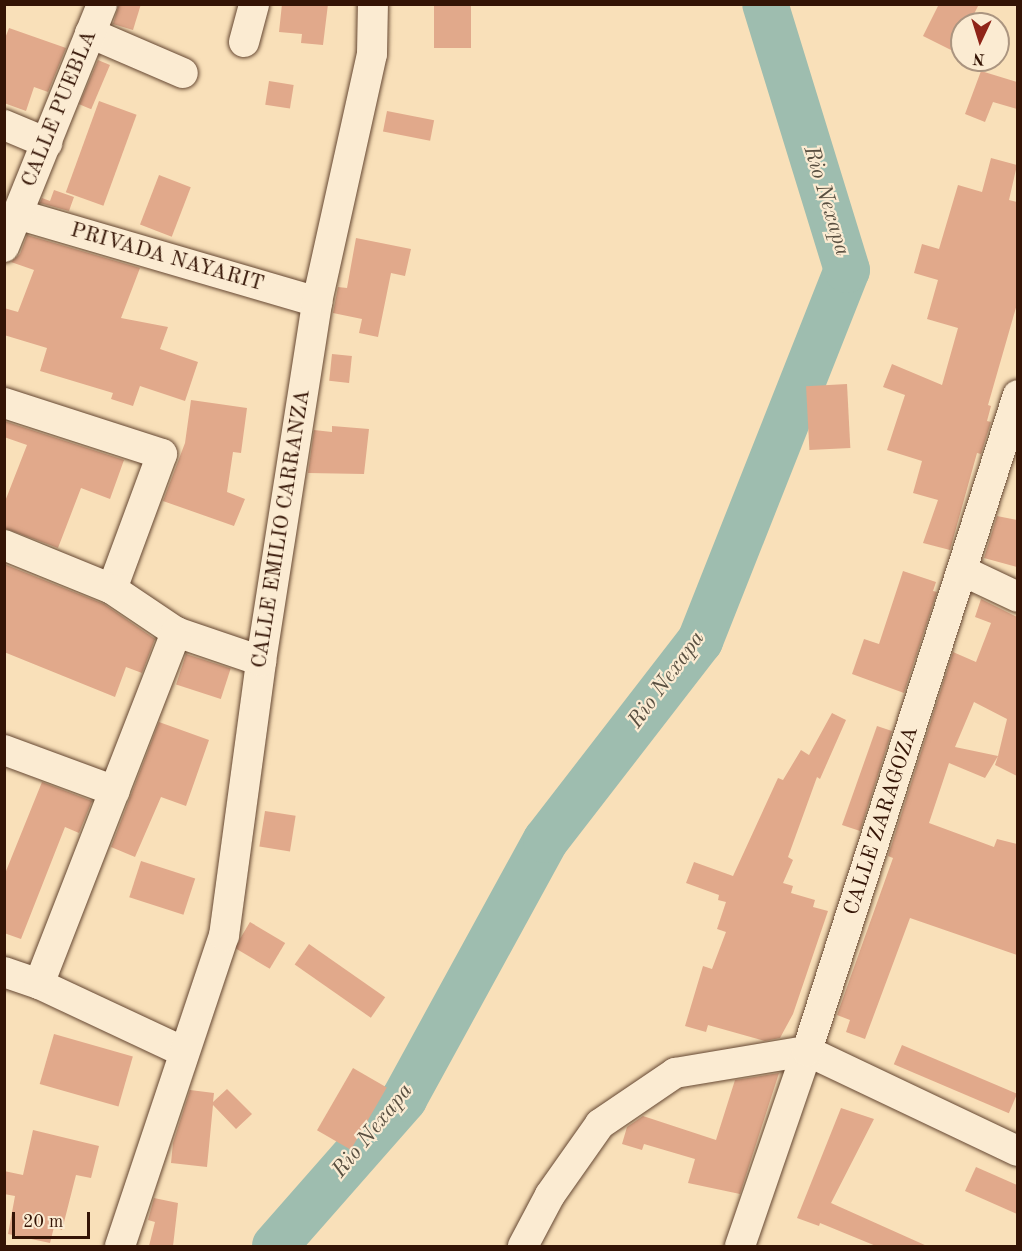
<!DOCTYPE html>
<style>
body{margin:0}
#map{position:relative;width:1022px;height:1251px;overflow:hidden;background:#f9e0b9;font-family:"Old Standard TT",serif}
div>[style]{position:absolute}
.river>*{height:46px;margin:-23px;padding:0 23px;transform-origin:23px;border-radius:23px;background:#9ebdaf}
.building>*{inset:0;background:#e1a98b;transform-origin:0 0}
.roads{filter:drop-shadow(0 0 2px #654732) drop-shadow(0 0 2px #654732)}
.street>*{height:30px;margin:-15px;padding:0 15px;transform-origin:15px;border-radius:15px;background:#fbebd2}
span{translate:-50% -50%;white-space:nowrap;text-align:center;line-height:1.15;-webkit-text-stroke:4.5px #fbebd2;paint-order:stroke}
.street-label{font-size:21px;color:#341405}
.water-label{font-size:22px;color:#594f40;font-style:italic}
.frame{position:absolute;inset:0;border:6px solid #341405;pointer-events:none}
.north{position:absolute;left:950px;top:12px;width:60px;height:60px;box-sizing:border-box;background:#fbebd2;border:2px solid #ab9580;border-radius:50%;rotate:184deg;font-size:16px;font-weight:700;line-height:24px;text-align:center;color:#341405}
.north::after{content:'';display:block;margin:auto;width:21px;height:27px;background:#8f2418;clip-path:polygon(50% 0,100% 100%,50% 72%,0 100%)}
.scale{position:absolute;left:12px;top:1212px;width:78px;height:27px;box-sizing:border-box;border:3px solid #341405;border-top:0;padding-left:8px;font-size:18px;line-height:21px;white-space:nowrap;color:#341405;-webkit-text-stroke:4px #fbebd2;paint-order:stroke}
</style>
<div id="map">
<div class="river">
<i style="left:275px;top:1246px;width:196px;rotate:-48.7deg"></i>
<i style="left:404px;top:1099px;width:295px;rotate:-61.3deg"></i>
<i style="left:546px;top:840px;width:252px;rotate:-52.3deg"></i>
<i style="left:700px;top:641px;width:399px;rotate:-68.4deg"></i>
<i style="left:847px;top:270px;width:278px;rotate:-107.1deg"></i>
</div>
<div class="building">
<i style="clip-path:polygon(119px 4px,141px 4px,133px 30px,113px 24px)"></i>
<i style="clip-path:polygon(282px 4px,328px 4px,323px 45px,301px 43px,302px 34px,279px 32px)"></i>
<i style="left:434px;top:4px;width:37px;height:44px"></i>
<i style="clip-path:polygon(939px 4px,979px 4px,969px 24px,962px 24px,962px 38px,955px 52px,923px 36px)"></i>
<i style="clip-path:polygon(9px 28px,66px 48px,48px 92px,34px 87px,26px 111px,4px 103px,4px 41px)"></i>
<i style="left:98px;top:60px;width:13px;height:48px;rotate:23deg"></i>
<i style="clip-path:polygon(981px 71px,1017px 82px,1017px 109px,993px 102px,985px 122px,965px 114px)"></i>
<i style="left:269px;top:81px;width:25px;height:24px;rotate:9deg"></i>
<i style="left:99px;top:101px;width:40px;height:97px;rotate:20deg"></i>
<i style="left:387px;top:111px;width:48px;height:21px;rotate:11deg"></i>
<i style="clip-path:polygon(991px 158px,1017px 165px,1009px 200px,1017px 202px,1017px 304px,988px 405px,991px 406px,987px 421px,991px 422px,981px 454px,977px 453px,950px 550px,923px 543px,938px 500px,913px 493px,922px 461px,887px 450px,905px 395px,883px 387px,892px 364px,942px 385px,958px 328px,927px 319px,938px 280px,914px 273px,922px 244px,939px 249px,958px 185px,982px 192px)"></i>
<i style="left:159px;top:175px;width:34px;height:53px;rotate:21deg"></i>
<i style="clip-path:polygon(54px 190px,74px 197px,69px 211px,40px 203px,42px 198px,50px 201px)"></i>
<i style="clip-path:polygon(27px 235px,140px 268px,121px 318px,168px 327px,160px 349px,198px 362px,185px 401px,140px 386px,133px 406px,111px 399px,113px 393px,40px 371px,47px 348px,4px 335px,4px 308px,18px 312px,34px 270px,11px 262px,20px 254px)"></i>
<i style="clip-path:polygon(356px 238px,411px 249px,405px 276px,391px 273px,378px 337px,359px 333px,362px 319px,333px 313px,338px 287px,347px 288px)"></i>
<i style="left:332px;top:354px;width:20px;height:27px;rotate:6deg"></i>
<i style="left:847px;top:384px;width:64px;height:41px;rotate:87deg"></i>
<i style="clip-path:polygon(191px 400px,247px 408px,241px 453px,233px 452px,227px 492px,245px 499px,234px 526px,163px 501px,185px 443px)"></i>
<i style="clip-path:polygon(4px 421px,124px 460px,110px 499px,81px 488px,58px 548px,4px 528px,4px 504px,27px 445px,4px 437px)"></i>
<i style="clip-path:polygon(332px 426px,369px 429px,364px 474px,308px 473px,314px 430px,332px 432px)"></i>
<i style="clip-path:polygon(997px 516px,1017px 520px,1017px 567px,984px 558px)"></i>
<i style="clip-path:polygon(4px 564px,104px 604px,155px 639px,142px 673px,126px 667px,115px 697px,4px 652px)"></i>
<i style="clip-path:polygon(903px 571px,936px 582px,933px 591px,937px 592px,904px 693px,852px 674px,864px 639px,879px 644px)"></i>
<i style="clip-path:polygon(evenodd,981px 599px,1017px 617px,1017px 776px,995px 765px,998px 756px,985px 778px,949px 763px,929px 823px,994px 847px,997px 839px,1017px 844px,1017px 955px,910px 918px,865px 1039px,846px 1032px,850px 1020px,837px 1015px,893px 858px,888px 856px,953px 652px,976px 662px,991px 623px,975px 617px,981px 599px,974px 702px,1007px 719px,998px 756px,955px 747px,974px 702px)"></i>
<i style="left:186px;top:654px;width:47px;height:32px;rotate:18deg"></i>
<i style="clip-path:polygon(832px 713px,846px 720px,820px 779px,817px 777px,788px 857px,793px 860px,783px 883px,793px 886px,791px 893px,815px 900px,813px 907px,828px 911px,793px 1014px,780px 1038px,765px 1041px,708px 1025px,706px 1032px,685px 1026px,703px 966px,712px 969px,726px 932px,717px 929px,726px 902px,718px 900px,719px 895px,686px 883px,694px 862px,733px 876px,778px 778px,783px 780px,801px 750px,809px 755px)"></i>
<i style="clip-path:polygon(159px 722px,209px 740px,186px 806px,161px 797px,135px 857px,111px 847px)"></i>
<i style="clip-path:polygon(877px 726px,892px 731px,860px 831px,842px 825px)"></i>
<i style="clip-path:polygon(42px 782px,92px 801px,79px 833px,65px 827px,21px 939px,4px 933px,4px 876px)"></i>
<i style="left:265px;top:811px;width:31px;height:36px;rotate:9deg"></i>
<i style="left:141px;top:861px;width:57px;height:38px;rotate:18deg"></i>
<i style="left:250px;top:922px;width:41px;height:30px;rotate:31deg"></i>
<i style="left:309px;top:944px;width:93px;height:25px;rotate:35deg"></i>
<i style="left:54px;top:1034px;width:82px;height:52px;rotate:16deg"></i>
<i style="left:902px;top:1045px;width:125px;height:21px;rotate:23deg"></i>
<i style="left:353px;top:1068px;width:39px;height:72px;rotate:30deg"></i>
<i style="clip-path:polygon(779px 1073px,740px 1194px,688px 1183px,695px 1159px,644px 1144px,642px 1150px,622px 1144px,627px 1127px,643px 1116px,716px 1140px,735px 1080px)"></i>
<i style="clip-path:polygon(227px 1089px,252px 1114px,236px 1129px,213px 1105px,207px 1167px,171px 1163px,173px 1143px,190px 1090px,214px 1093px,213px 1102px)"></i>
<i style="clip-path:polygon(841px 1108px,874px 1119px,831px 1203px,927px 1246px,876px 1246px,820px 1223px,819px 1226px,797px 1218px)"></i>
<i style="clip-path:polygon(33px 1130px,99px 1146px,91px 1178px,76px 1175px,62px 1230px,54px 1227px,50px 1243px,8px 1234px,15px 1196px,4px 1194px,4px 1171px,23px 1175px)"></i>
<i style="clip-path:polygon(976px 1167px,1017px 1185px,1017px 1214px,965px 1191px)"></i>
<i style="clip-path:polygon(154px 1198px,178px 1203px,173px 1246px,149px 1246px,155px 1222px,148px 1220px)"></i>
</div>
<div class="roads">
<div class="street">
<i style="left:90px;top:33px;width:101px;rotate:23.3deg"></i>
<i style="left:244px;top:42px;width:39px;rotate:-75deg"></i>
<i style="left:4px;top:125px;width:47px;rotate:22.7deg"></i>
<i style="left:17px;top:214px;width:313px;rotate:16.3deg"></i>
<i style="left:4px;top:247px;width:262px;rotate:-68deg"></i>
<i style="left:4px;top:403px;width:166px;rotate:17.9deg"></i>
<i style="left:162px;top:454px;width:144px;rotate:110.3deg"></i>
<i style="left:4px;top:545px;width:117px;rotate:22.2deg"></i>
<i style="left:112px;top:589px;width:77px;rotate:33.9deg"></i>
<i style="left:176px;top:632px;width:90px;rotate:18.8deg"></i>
<i style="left:963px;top:571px;width:61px;rotate:25.3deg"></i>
<i style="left:4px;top:750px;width:118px;rotate:20.3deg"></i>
<i style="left:4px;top:972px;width:37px;rotate:19deg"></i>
<i style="left:39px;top:984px;width:160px;rotate:25.1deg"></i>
<i style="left:39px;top:984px;width:378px;rotate:-68.7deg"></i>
<i style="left:120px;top:1246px;width:327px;rotate:-71.5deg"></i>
<i style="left:224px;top:936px;width:277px;rotate:-82.3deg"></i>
<i style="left:261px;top:661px;width:363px;rotate:-81.1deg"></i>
<i style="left:317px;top:302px;width:254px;rotate:-77.5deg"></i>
<i style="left:372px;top:54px;width:50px;rotate:-88.9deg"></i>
<i style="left:523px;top:1246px;width:58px;rotate:-62.1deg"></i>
<i style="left:550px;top:1195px;width:87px;rotate:-54.8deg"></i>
<i style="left:600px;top:1124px;width:91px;rotate:-34.2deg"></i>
<i style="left:675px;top:1073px;width:134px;rotate:-9.5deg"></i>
<i style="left:807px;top:1051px;width:233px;rotate:25.4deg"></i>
<i style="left:740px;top:1246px;width:206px;rotate:-71deg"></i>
<i style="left:807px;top:1051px;width:689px;rotate:-72.17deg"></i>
</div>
</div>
<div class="street-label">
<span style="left:60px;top:109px;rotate:-68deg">CALLE PUEBLA</span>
<span style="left:167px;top:258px;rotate:16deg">PRIVADA NAYARIT</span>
<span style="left:282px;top:529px;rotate:-81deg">CALLE EMILIO CARRANZA</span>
<span style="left:882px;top:821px;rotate:-72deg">CALLE ZARAGOZA</span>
</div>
<div class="water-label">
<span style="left:826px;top:201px;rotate:73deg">Rio Nexapa</span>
<span style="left:667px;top:680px;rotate:-54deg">Rio Nexapa</span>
<span style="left:373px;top:1131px;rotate:-51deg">Rio Nexapa</span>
</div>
<div class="frame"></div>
<div class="north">N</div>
<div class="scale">20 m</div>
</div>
